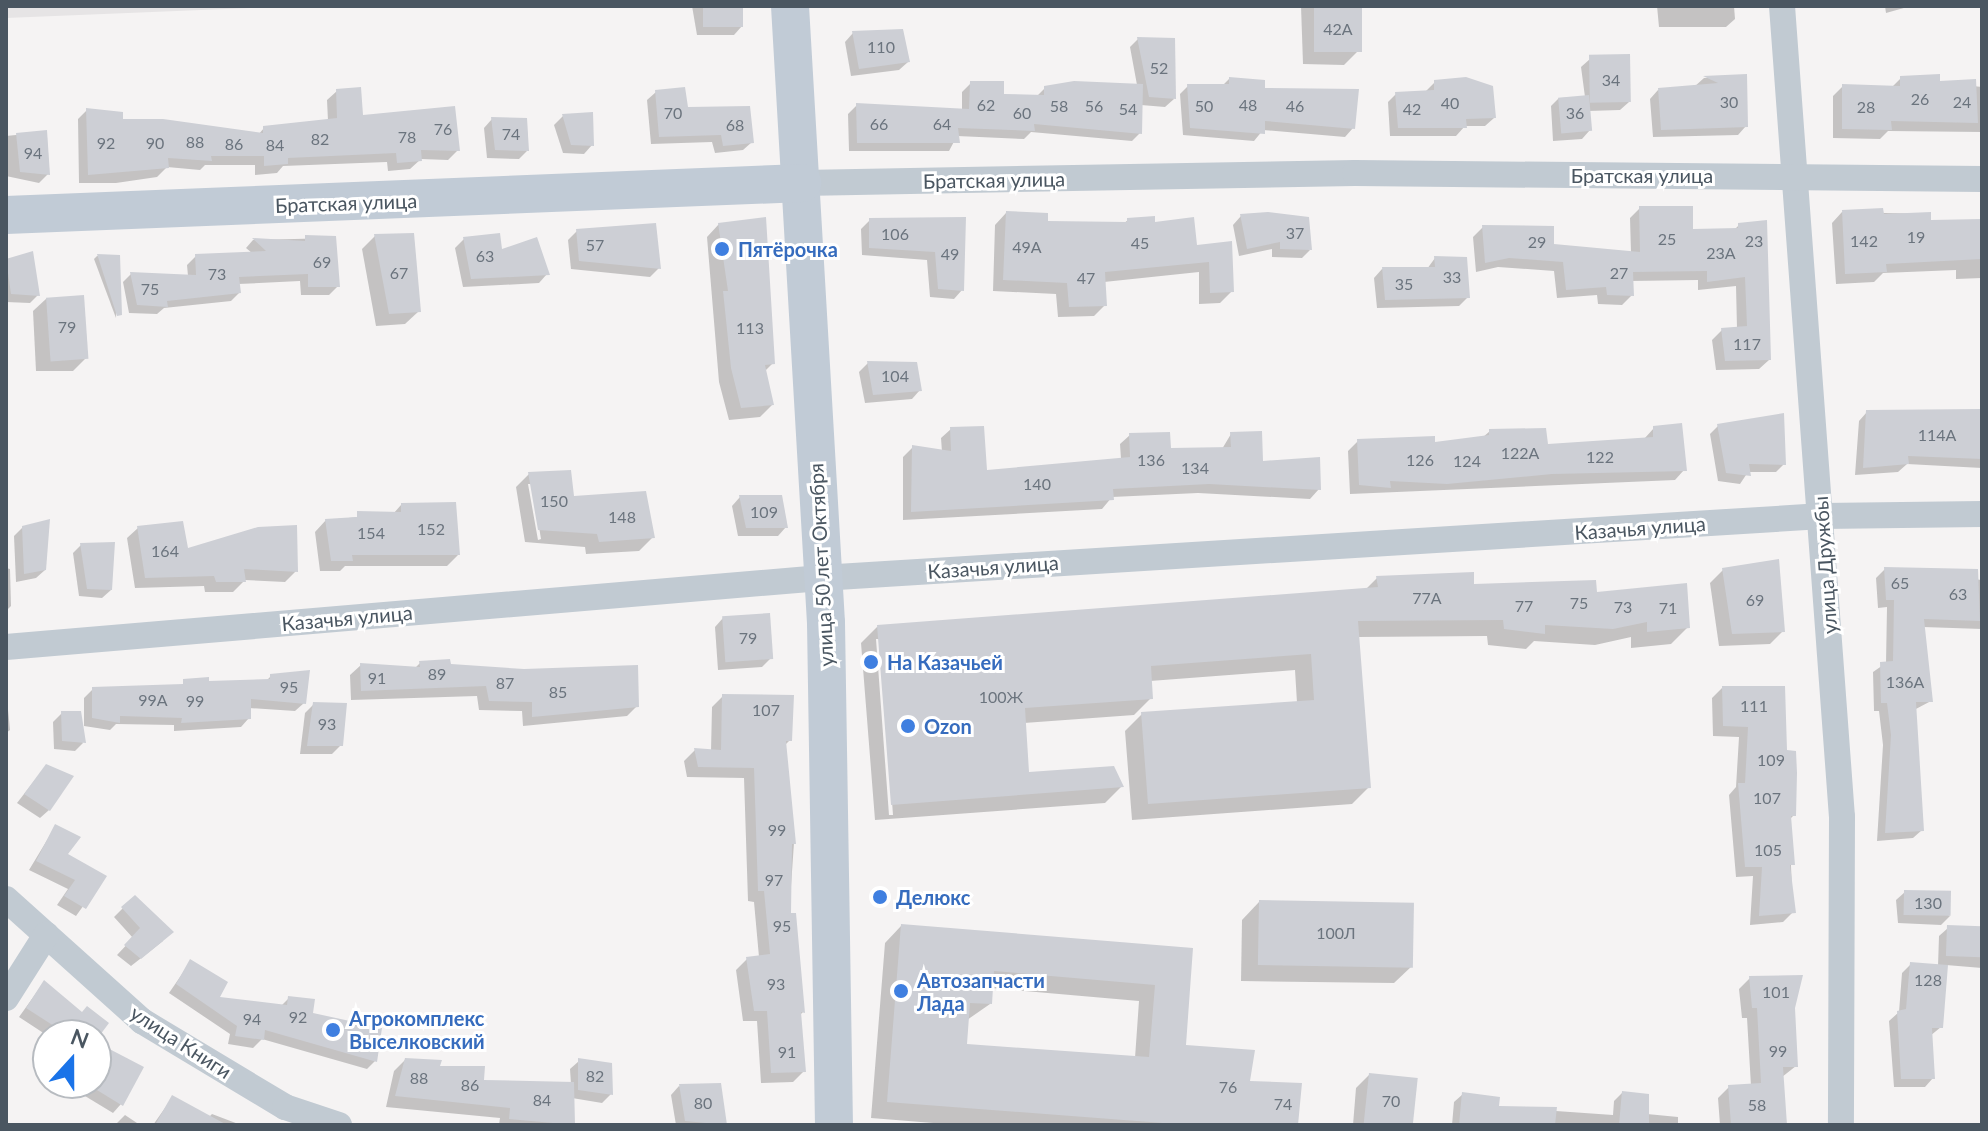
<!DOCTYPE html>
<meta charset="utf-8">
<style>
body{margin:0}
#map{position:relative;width:1988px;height:1131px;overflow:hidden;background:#f5f3f3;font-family:Lato,sans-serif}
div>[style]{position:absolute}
.education>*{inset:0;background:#e6e4e5}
.shadow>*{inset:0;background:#0003}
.building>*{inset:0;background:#cdcfd5;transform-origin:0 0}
.street>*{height:26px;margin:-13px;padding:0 13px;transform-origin:13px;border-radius:13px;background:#c1cad2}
.secondary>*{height:38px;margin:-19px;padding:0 19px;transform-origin:19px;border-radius:19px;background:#c1cbd6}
.dots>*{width:22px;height:22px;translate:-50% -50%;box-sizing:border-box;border:4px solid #fff;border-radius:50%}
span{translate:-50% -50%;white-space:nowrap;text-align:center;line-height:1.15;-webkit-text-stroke:6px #fff;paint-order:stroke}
.number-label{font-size:16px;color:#6b747e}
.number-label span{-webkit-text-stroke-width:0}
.street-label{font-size:20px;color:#4a5661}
.shop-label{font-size:20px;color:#366cbe;font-weight:700}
.left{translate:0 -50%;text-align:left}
.frame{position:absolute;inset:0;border:8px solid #4a5661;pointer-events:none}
.north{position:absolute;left:32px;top:1019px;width:80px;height:80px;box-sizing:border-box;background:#fff;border:2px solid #b7bbc0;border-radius:50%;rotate:21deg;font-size:22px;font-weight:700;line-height:32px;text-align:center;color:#4a5661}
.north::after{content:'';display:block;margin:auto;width:28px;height:36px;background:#1a73e8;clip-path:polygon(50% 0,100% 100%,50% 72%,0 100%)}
</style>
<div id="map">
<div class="education">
<i style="clip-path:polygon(6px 6px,299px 6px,6px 18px)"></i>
</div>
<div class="shadow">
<i style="clip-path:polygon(692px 6px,740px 6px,742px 26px,734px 35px,697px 35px)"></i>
<i style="clip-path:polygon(1301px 6px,1360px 6px,1358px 51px,1344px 65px,1303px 64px)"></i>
<i style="clip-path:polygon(1657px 6px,1734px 6px,1735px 19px,1726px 27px,1659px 27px)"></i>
<i style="clip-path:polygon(1885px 6px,1911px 6px,1886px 13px)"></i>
<i style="clip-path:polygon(853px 33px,908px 62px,899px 70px,851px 76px,845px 42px)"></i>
<i style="clip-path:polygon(1138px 39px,1174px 99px,1165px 107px,1141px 105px,1140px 133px,1132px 141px,1031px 132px,1024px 139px,957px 136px,949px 151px,849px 151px,848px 114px,857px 105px,962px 111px,962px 92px,971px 83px,1002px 96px,1036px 97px,1045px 88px,1137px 85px,1130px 47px)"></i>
<i style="clip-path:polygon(1590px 59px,1629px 102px,1620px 110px,1588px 111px,1590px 130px,1582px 139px,1553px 141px,1551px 106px,1559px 98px,1585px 97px,1581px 67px)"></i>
<i style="clip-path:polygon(1745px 76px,1746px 126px,1738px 135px,1653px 137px,1650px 99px,1658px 90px,1694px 87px,1704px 78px)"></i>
<i style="clip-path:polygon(1901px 78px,1982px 87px,1982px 132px,1888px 131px,1880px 139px,1833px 138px,1833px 96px,1843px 86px,1891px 88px)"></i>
<i style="clip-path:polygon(1229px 79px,1263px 90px,1353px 128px,1345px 137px,1263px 130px,1254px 141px,1183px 135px,1180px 94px,1188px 86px,1222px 86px)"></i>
<i style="clip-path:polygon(1435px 82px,1494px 118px,1485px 126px,1465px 126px,1456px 136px,1390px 136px,1388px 102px,1396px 94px,1426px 91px)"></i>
<i style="clip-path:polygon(337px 91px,361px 117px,458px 150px,448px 160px,421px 159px,410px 169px,388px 171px,387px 162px,283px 166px,277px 173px,255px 175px,255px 165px,205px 165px,200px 170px,167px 167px,157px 177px,116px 183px,79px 183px,78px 119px,87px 110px,122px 121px,258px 135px,264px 128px,328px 121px,327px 100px)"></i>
<i style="clip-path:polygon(656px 92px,752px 142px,743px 150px,715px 153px,712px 142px,651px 144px,647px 100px)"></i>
<i style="clip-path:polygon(563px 116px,592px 145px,584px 154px,563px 153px,554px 125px)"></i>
<i style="clip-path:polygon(492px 119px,527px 151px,519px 159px,487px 158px,484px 128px)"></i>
<i style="clip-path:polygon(45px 132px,48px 174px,39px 183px,6px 176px,6px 136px)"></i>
<i style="clip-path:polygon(1640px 208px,1691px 231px,1733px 231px,1739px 225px,1769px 360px,1759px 369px,1716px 370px,1712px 340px,1722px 330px,1737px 329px,1736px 286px,1698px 290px,1698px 280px,1631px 281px,1632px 295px,1622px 305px,1598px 304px,1597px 295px,1557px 298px,1554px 271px,1498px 267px,1476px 272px,1473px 237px,1483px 227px,1552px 246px,1631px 253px,1630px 218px)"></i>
<i style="clip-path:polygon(1842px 212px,1929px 214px,1929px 222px,1982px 221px,1982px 278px,1956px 279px,1956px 270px,1883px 273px,1874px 282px,1836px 284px,1832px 223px)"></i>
<i style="clip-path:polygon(1006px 213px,1047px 223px,1123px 224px,1128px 220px,1153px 225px,1195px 247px,1230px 243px,1232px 291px,1220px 303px,1199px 304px,1199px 272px,1104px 282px,1105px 305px,1094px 316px,1058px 317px,1056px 294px,993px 291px,995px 225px)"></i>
<i style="clip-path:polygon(1241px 216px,1310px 250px,1302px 258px,1272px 257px,1272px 249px,1239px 256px,1233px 225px)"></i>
<i style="clip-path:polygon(964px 219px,962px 290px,954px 299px,930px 297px,927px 260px,862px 255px,861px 229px,870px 220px)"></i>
<i style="clip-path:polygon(719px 224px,773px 363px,765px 371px,772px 405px,760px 417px,729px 420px,719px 382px,707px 237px)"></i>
<i style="clip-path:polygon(577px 231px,659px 268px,650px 277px,571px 269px,568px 240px)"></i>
<i style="clip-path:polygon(375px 236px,419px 311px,405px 324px,376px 326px,362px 249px)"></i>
<i style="clip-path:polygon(334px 238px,338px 286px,329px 295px,301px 295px,300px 281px,238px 284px,239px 293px,231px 301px,164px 308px,157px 314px,129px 313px,123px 282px,131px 274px,188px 276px,187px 265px,196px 256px,252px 253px,246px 248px,253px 240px)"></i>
<i style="clip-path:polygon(464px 239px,500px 252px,547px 274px,539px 283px,463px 287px,455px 248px)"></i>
<i style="clip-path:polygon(32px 254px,38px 295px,30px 303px,6px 302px,6px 261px)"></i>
<i style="clip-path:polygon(97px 256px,118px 257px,116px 318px,94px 259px)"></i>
<i style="clip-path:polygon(1435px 258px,1468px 297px,1459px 306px,1377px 308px,1374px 278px,1382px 269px,1427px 269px)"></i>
<i style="clip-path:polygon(47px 298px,86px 358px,73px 371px,36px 371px,33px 311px)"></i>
<i style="clip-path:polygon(868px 363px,920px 390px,912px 399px,865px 403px,859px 372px)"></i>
<i style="clip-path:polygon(1982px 411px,1982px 468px,1907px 464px,1898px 472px,1855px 475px,1859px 421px,1867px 412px)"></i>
<i style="clip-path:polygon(1718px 426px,1784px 464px,1776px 472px,1748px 472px,1740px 484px,1718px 481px,1710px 434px)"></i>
<i style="clip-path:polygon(1654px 428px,1684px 470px,1675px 480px,1350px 494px,1348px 451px,1358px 441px,1434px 445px,1482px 438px,1490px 431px,1546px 446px,1644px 439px)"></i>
<i style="clip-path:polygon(951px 429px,985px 472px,1121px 459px,1120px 444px,1130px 435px,1169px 450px,1222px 449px,1231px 434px,1261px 463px,1319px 489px,1310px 499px,1198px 493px,1112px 497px,1102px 509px,903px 520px,903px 457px,913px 447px,942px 452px,941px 438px)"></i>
<i style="clip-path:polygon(evenodd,529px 474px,572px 498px,652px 538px,639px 551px,586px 554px,585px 547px,525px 542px,516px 487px,529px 474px,528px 484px,532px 484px,541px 539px,538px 540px,528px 484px)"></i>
<i style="clip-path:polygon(740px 497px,786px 527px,778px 536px,738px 536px,732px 506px)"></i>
<i style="clip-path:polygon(401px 505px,458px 555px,447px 566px,345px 566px,340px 571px,320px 571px,315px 532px,326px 520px,393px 514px)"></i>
<i style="clip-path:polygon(23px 527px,45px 570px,36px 578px,16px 582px,14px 536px)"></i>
<i style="clip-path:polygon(138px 528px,187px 550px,296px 571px,285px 582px,245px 580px,233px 592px,205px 592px,204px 586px,135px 588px,127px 538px)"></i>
<i style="clip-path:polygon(81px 545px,111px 590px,102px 598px,79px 596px,73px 553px)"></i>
<i style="clip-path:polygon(6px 568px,10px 569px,11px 606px,6px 611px)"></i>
<i style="clip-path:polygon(1885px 569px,1982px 580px,1982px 629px,1923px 627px,1931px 701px,1914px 710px,1922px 830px,1913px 838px,1877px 841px,1883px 745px,1879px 711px,1874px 711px,1873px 672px,1886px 663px,1887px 607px,1878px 608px,1876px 578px)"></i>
<i style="clip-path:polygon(1723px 570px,1783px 631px,1770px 644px,1719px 646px,1710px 583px)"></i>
<i style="clip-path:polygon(evenodd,1377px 578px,1595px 594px,1688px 627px,1671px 644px,1631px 648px,1631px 637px,1595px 645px,1534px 641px,1526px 649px,1488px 645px,1487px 636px,1358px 637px,1369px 787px,1352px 804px,1132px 820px,1125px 731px,1142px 714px,1297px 703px,1295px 670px,1150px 681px,1151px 698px,1134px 715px,1024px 723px,1027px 774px,1121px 787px,1105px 803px,875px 820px,861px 643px,877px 627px,1365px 590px,1377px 578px,876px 639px,880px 639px,893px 815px,889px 815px,876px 639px)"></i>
<i style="clip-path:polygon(723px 618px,771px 658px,762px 667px,718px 670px,715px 627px)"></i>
<i style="clip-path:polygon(420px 663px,450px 666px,637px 706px,627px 716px,523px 726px,522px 711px,479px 710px,477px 696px,351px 700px,350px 675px,361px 665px,414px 669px)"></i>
<i style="clip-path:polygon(271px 676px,304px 703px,295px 711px,249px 708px,249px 718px,241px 727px,174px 731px,174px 725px,116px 724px,110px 730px,84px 726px,84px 698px,93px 689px,266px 681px)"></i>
<i style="clip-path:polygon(1722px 688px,1785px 752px,1794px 815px,1789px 820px,1793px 912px,1783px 922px,1750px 925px,1753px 876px,1736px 877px,1729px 795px,1736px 787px,1739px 737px,1713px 736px,1712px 698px)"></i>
<i style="clip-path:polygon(6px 689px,10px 730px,6px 733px)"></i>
<i style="clip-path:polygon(723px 696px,790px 740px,784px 746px,794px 843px,789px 915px,803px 1012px,799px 1016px,804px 1071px,793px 1082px,761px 1083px,757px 1021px,743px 1021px,736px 970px,747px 959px,759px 957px,754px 902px,748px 901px,744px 778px,687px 777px,684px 761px,695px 750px,711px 751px,712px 707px)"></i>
<i style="clip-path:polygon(314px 704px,341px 745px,332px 754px,300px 754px,305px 713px)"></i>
<i style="clip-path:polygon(62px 713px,83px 743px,75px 751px,54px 749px,53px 722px)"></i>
<i style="clip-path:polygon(38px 776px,49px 810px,40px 818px,17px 803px)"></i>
<i style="clip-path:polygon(55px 827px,65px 855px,104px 877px,76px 916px,57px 905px,68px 889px,29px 870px)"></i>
<i style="clip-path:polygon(1905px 892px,1950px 916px,1941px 925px,1898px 923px,1896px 900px)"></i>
<i style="clip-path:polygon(1259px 902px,1412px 966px,1394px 983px,1241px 981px,1242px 920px)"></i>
<i style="clip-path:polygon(123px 908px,163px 941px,131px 966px,117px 955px,133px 938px,114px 917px)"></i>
<i style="clip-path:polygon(evenodd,901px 926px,1191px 950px,1183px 1047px,1248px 1083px,1296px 1125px,958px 1125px,871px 1118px,885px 943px,901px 926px,991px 988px,1139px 1001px,1135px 1058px,965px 1045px,967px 1020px,990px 1004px,991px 988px)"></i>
<i style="clip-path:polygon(1948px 928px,1982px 928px,1982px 968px,1946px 965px,1941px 1027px,1930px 1036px,1933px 1078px,1925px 1087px,1894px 1087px,1889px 1021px,1899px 1012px,1902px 973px,1911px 964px,1938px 966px,1939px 936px)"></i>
<i style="clip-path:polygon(191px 961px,217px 999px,281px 1006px,289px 998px,375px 1061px,367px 1069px,262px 1039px,253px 1048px,228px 1044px,230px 1034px,169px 993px)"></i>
<i style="clip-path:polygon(1750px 978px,1793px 1008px,1796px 1066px,1782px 1077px,1784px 1125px,1720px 1125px,1718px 1098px,1729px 1087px,1751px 1086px,1747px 1018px,1742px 1018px,1739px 989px)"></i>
<i style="clip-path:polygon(44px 982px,82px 1014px,107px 1023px,96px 1037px,48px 1036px,19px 1017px)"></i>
<i style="clip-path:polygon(405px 1060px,481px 1082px,571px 1084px,570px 1069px,579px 1061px,611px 1094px,602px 1103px,572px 1098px,573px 1125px,499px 1125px,500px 1118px,386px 1107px,394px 1071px)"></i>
<i style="clip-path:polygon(1369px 1075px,1412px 1125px,1353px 1125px,1356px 1088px)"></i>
<i style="clip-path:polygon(92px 1083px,121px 1104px,113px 1113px,85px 1096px)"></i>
<i style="clip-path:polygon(679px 1086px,725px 1124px,676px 1125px,671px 1095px)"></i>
<i style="clip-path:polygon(1622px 1093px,1647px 1114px,1678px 1117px,1678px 1125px,1452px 1125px,1454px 1102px,1463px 1094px,1497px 1107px,1613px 1115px,1614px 1101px)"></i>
<i style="clip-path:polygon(172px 1098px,209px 1117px,212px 1114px,241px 1125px,153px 1125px)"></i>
<i style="clip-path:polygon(125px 1115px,140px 1125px,115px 1125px)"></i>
</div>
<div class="building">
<i style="left:703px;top:6px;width:40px;height:21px"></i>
<i style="left:1314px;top:6px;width:48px;height:46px"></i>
<i style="clip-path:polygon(903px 29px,910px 62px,859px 69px,852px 31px)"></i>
<i style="clip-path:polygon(1137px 37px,1175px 38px,1176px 99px,1149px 97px)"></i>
<i style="left:1630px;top:54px;width:48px;height:41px;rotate:89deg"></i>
<i style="clip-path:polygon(1747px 74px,1748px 127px,1661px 130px,1658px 88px,1718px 83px,1703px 76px)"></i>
<i style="clip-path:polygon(1940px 74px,1940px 81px,1976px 79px,1978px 123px,1891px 121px,1892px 130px,1842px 129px,1842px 84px,1900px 86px,1900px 76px)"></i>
<i style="clip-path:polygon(1229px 77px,1265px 80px,1265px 88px,1359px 89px,1355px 129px,1265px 121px,1265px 134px,1190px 128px,1187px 84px,1229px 84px)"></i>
<i style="clip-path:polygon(1466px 77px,1493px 86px,1496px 118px,1466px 119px,1467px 128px,1398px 128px,1395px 92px,1434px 90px,1434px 80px)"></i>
<i style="clip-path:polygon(970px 81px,1004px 81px,1004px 94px,1044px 95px,1044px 86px,1074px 81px,1143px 84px,1142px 134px,1034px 124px,1035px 131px,958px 128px,960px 143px,857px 143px,856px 103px,969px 109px)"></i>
<i style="clip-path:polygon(361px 87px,363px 115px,455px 106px,460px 151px,421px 150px,422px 161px,397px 163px,396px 153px,288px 158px,288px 164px,264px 166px,264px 156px,211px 156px,212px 161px,168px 158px,169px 168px,88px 175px,86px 108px,123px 112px,123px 119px,163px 119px,263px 133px,263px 126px,337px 118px,336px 89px)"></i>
<i style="clip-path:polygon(685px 87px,688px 107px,750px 106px,754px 143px,723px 146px,721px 135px,659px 137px,655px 90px)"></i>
<i style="left:1589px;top:95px;width:36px;height:31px;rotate:85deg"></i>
<i style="clip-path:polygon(593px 112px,594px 146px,571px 145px,562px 114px)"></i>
<i style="clip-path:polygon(491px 117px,527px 118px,529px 151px,495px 150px)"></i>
<i style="clip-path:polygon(47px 130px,50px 175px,20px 172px,16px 133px)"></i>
<i style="clip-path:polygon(1639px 206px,1693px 206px,1693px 229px,1738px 228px,1738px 223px,1767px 220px,1771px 360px,1725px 361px,1721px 328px,1747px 326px,1745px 277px,1707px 282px,1707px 271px,1633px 272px,1634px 296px,1607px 295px,1606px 287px,1566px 290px,1563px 262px,1509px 258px,1485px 263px,1482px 225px,1554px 226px,1554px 244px,1640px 252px)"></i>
<i style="clip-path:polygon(1883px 208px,1884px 214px,1931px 212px,1931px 220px,1982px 219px,1982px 259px,1886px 264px,1887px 272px,1845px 274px,1842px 210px)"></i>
<i style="clip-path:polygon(1006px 211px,1048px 213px,1048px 221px,1127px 222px,1127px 218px,1155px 216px,1155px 222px,1194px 217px,1197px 245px,1232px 241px,1234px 292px,1210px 293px,1209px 262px,1105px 272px,1107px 306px,1069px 307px,1067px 283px,1003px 280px)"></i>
<i style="clip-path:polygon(1268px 212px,1309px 217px,1312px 250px,1280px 249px,1280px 242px,1247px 249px,1240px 214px)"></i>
<i style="clip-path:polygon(766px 217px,775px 364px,765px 365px,774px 405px,741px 408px,731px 368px,723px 291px,728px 291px,718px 223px)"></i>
<i style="clip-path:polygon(966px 217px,964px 291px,938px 289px,935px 252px,869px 248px,869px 218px)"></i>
<i style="clip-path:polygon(656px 223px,661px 269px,579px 261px,576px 229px)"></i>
<i style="clip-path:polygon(414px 233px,421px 312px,389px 314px,374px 234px)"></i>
<i style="clip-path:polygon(500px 233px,502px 249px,537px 237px,550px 275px,471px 279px,463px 237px)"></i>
<i style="clip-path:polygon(305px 235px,336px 236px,340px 287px,308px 287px,308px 274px,239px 277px,241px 293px,167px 301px,168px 307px,137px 305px,130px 272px,196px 275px,195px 254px,266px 251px,252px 238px,305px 241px)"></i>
<i style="clip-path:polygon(33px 251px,40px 296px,11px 294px,6px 259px)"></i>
<i style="clip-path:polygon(97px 254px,120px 255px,122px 315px,117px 316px)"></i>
<i style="clip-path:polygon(1434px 256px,1467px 257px,1470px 298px,1385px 300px,1382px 267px,1435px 267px)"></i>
<i style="left:84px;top:295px;width:64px;height:38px;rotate:86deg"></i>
<i style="clip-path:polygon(867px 361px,917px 362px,922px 391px,873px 395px)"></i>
<i style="clip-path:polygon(1982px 409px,1982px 459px,1908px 456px,1909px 464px,1863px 468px,1866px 410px)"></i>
<i style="clip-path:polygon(1784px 413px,1786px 465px,1749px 464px,1751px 476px,1726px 473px,1717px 424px)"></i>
<i style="clip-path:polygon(1682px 423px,1687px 471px,1552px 474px,1447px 484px,1390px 481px,1391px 488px,1359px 485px,1357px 439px,1435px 436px,1435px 442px,1489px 435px,1489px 429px,1546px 428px,1548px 444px,1653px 437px,1653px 426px)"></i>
<i style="clip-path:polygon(984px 426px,987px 470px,1130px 457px,1129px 433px,1170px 432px,1171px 448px,1231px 447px,1230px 432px,1262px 431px,1263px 461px,1320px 457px,1321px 490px,1209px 484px,1113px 489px,1114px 500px,911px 512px,912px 445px,951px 451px,950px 427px)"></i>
<i style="clip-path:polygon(571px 470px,574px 496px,646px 491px,655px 538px,599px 542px,597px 534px,538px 530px,528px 472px)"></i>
<i style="clip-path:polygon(739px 495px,782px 495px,788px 528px,746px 528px)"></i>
<i style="clip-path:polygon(456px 502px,460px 555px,352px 555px,353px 561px,331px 561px,325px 519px,357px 517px,357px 511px,401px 512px,401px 503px)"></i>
<i style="clip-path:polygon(50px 519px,46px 570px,24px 574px,22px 526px)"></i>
<i style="clip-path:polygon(183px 521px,188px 548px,258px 527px,297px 525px,298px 572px,244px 569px,246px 582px,216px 582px,214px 576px,145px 578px,137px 526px)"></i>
<i style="clip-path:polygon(115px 542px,112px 590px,87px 589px,80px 543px)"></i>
<i style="clip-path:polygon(1779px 559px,1785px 632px,1732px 634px,1722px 568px)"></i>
<i style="clip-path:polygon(1884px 567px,1978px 569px,1980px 621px,1924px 619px,1933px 702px,1916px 702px,1924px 831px,1885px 833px,1891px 735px,1887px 703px,1881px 703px,1880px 662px,1893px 661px,1894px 600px,1886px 600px)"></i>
<i style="clip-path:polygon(1474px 572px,1474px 584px,1596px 580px,1597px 592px,1687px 583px,1690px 628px,1647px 632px,1647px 622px,1613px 629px,1545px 625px,1545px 634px,1504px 629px,1503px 620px,1358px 621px,1371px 788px,1148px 804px,1141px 712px,1314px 700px,1311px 654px,1151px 666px,1153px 699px,1025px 708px,1029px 772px,1114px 766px,1124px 787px,891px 805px,877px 625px,1378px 587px,1376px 576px)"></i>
<i style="left:770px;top:613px;width:46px;height:48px;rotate:86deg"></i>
<i style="clip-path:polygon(450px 659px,451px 664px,524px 669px,638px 665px,639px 707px,532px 717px,532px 702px,489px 701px,486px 686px,361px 691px,360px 663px,420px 667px,419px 661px)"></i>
<i style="clip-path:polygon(310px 670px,306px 704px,251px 699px,251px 719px,181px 723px,182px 718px,120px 716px,120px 723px,92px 718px,92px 687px,183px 684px,183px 679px,209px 677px,209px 681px,270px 679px,270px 674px)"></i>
<i style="clip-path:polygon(1722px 686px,1785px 686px,1787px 750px,1796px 751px,1797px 773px,1796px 816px,1791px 816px,1795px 865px,1790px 865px,1796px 913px,1759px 916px,1762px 867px,1745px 867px,1738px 783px,1745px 783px,1748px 727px,1723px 726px)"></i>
<i style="clip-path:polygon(722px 694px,794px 695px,792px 741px,786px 741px,796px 844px,792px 844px,791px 913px,796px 913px,805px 1013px,801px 1012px,806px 1072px,771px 1073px,767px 1011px,754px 1011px,746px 957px,770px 954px,764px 891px,758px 891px,754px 768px,698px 767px,694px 748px,721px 750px)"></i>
<i style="clip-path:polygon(313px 702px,347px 703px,343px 746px,307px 746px)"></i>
<i style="clip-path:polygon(61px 711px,81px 711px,86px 743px,62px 741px)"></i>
<i style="clip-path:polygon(46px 764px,74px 776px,50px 811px,24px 794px)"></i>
<i style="clip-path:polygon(55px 824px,81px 837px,68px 854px,107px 876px,86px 909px,64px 896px,75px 880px,36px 861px)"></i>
<i style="left:1904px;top:890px;width:47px;height:25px;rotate:1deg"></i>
<i style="clip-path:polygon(135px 895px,174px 932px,141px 959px,124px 945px,140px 928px,121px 907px)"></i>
<i style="left:1259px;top:900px;width:155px;height:65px;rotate:1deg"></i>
<i style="clip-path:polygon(evenodd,901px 924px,1193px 948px,1186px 1045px,1255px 1050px,1250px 1081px,1302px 1083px,1298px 1125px,1189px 1125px,887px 1102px,901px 924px,994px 971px,1155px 985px,1149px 1057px,967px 1044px,970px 1003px,992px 1004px,994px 971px)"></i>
<i style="left:1947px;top:925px;width:35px;height:31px;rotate:2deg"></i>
<i style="clip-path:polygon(190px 959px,228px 982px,220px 997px,287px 1005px,288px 996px,315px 999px,313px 1013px,382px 1028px,377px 1062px,265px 1030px,264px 1040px,235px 1036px,237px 1026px,176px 984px)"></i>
<i style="clip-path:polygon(1910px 962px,1948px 965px,1943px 1028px,1932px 1028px,1935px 1079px,1901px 1079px,1897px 1011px,1906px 1009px)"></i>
<i style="clip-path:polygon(1803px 975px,1795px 1008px,1798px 1067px,1783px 1067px,1787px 1125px,1731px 1125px,1728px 1085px,1761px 1083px,1757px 1008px,1752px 1008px,1749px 976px)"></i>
<i style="clip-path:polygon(44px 980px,82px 1012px,87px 1006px,109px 1023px,100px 1035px,68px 1035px,26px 1008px)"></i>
<i style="clip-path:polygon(96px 1042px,144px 1067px,123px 1106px,92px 1087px)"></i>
<i style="clip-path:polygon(405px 1058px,442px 1060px,440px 1066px,485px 1066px,484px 1080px,574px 1082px,575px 1125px,509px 1119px,510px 1108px,395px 1096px)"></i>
<i style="clip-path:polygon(578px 1058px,612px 1063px,613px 1095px,578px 1090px)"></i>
<i style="left:1369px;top:1073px;width:49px;height:52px;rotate:6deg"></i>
<i style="clip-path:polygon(721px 1083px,727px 1125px,685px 1121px,679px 1084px)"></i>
<i style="clip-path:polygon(1622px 1091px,1649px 1094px,1649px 1125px,1619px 1125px)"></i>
<i style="clip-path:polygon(1462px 1092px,1500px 1097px,1499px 1106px,1557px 1107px,1555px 1125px,1459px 1125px)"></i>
<i style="clip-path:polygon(172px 1095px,227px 1125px,155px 1125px)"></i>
</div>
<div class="street">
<i style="left:1782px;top:6px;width:813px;rotate:85.77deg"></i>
<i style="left:1842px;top:817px;width:308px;rotate:90.2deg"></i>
<i style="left:802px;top:183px;width:553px;rotate:-1.04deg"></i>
<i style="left:1355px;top:173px;width:627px;rotate:0.55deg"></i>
<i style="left:6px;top:647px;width:818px;rotate:-4.84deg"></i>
<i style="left:821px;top:578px;width:1003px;rotate:-3.54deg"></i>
<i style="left:1822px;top:516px;width:160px;rotate:-0.7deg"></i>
<i style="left:6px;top:899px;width:183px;rotate:41.9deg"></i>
<i style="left:142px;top:1021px;width:167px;rotate:31deg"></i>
<i style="left:285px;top:1107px;width:57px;rotate:18.4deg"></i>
<i style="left:6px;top:998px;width:75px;rotate:-57.6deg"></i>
</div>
<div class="secondary">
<i style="left:790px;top:6px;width:618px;rotate:86.66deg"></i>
<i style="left:826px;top:623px;width:502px;rotate:89.09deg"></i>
<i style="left:6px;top:215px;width:797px;rotate:-2.3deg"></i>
</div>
<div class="dots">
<i style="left:722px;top:249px;background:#3f7fe0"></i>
<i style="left:871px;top:662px;background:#3f7fe0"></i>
<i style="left:908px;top:726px;background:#3f7fe0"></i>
<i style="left:880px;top:897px;background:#3f7fe0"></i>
<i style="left:901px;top:991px;background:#3f7fe0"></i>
<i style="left:333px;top:1030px;background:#3f7fe0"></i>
</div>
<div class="number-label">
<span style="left:1338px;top:29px">42А</span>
<span style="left:881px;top:47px">110</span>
<span style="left:1159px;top:68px">52</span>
<span style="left:1611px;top:80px">34</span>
<span style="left:1920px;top:99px">26</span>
<span style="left:1729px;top:102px">30</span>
<span style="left:1962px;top:102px">24</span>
<span style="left:1450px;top:103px">40</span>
<span style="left:986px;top:105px">62</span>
<span style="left:1248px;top:105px">48</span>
<span style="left:1059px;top:106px">58</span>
<span style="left:1094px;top:106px">56</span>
<span style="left:1204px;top:106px">50</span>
<span style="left:1295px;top:106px">46</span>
<span style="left:1866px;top:107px">28</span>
<span style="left:1128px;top:109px">54</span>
<span style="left:1412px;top:109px">42</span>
<span style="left:673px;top:113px">70</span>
<span style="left:1022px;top:113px">60</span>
<span style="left:1575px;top:113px">36</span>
<span style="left:879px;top:124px">66</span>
<span style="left:942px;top:124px">64</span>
<span style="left:735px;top:125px">68</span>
<span style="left:443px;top:129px">76</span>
<span style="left:511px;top:134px">74</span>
<span style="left:407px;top:137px">78</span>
<span style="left:320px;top:139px">82</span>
<span style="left:195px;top:142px">88</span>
<span style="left:106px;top:143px">92</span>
<span style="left:155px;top:143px">90</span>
<span style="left:234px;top:144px">86</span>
<span style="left:275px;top:145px">84</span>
<span style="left:33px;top:153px">94</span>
<span style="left:1295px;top:233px">37</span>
<span style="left:895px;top:234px">106</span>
<span style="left:1916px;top:237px">19</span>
<span style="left:1667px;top:239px">25</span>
<span style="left:1754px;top:241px">23</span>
<span style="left:1864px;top:241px">142</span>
<span style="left:1537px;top:242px">29</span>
<span style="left:1140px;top:243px">45</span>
<span style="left:595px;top:245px">57</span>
<span style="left:1027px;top:247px">49А</span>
<span style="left:1721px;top:253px">23А</span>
<span style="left:950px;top:254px">49</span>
<span style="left:485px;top:256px">63</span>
<span style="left:322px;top:262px">69</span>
<span style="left:399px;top:273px">67</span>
<span style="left:1619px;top:273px">27</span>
<span style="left:217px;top:274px">73</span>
<span style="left:1452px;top:277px">33</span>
<span style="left:1086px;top:278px">47</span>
<span style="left:1404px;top:284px">35</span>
<span style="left:150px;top:289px">75</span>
<span style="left:67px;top:327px">79</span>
<span style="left:750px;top:328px">113</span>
<span style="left:1747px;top:344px">117</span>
<span style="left:895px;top:376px">104</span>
<span style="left:1937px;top:435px">114А</span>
<span style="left:1520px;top:453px">122А</span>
<span style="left:1600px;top:457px">122</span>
<span style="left:1151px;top:460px">136</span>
<span style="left:1420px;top:460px">126</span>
<span style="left:1467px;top:461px">124</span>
<span style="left:1195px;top:468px">134</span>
<span style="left:1037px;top:484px">140</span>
<span style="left:554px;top:501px">150</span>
<span style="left:764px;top:512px">109</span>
<span style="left:622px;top:517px">148</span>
<span style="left:431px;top:529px">152</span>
<span style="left:371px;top:533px">154</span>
<span style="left:165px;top:551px">164</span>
<span style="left:1900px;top:583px">65</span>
<span style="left:1958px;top:594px">63</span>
<span style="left:1427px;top:598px">77А</span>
<span style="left:1755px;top:600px">69</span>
<span style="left:1579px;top:603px">75</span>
<span style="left:1524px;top:606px">77</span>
<span style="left:1623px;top:607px">73</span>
<span style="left:1668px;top:608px">71</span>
<span style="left:748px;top:638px">79</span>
<span style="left:437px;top:674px">89</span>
<span style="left:377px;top:678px">91</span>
<span style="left:1905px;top:682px">136А</span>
<span style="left:505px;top:683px">87</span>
<span style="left:289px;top:687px">95</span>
<span style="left:558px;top:692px">85</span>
<span style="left:1001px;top:697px">100Ж</span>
<span style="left:153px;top:700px">99А</span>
<span style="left:195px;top:701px">99</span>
<span style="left:1754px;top:706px">111</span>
<span style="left:766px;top:710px">107</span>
<span style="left:327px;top:724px">93</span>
<span style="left:1771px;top:760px">109</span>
<span style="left:1767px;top:798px">107</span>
<span style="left:777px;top:830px">99</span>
<span style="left:1768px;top:850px">105</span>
<span style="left:774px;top:880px">97</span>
<span style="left:1928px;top:903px">130</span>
<span style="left:782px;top:926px">95</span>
<span style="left:1336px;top:933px">100Л</span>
<span style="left:1928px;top:980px">128</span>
<span style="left:776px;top:984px">93</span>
<span style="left:1776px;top:992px">101</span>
<span style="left:298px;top:1017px">92</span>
<span style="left:252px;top:1019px">94</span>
<span style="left:1778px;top:1051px">99</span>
<span style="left:787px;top:1052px">91</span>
<span style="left:595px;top:1076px">82</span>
<span style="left:419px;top:1078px">88</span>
<span style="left:470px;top:1085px">86</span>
<span style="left:1228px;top:1087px">76</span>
<span style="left:542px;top:1100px">84</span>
<span style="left:1391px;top:1101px">70</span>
<span style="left:703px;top:1103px">80</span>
<span style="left:1283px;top:1104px">74</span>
<span style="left:1757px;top:1105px">58</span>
</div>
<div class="street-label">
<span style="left:1642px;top:175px">Братская улица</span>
<span style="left:994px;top:180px;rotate:-1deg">Братская улица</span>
<span style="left:346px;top:203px;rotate:-2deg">Братская улица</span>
<span style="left:1640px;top:528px;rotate:-4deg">Казачья улица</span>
<span style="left:821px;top:565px;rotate:-93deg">улица 50 лет Октября</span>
<span style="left:1825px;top:565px;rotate:-94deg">улица Дружбы</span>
<span style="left:993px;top:567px;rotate:-4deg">Казачья улица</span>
<span style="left:347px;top:618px;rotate:-5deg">Казачья улица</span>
<span style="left:181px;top:1042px;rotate:33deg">улица Книги</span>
</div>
<div class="shop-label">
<span class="left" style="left:738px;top:249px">Пятёрочка</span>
<span class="left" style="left:887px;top:662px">На Казачьей</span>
<span class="left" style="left:924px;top:726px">Ozon</span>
<span class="left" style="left:896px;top:897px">Делюкс</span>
<span class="left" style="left:917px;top:992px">Автозапчасти<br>Лада</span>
<span class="left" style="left:349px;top:1030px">Агрокомплекс<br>Выселковский</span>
</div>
<div class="frame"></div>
<div class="north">N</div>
</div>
